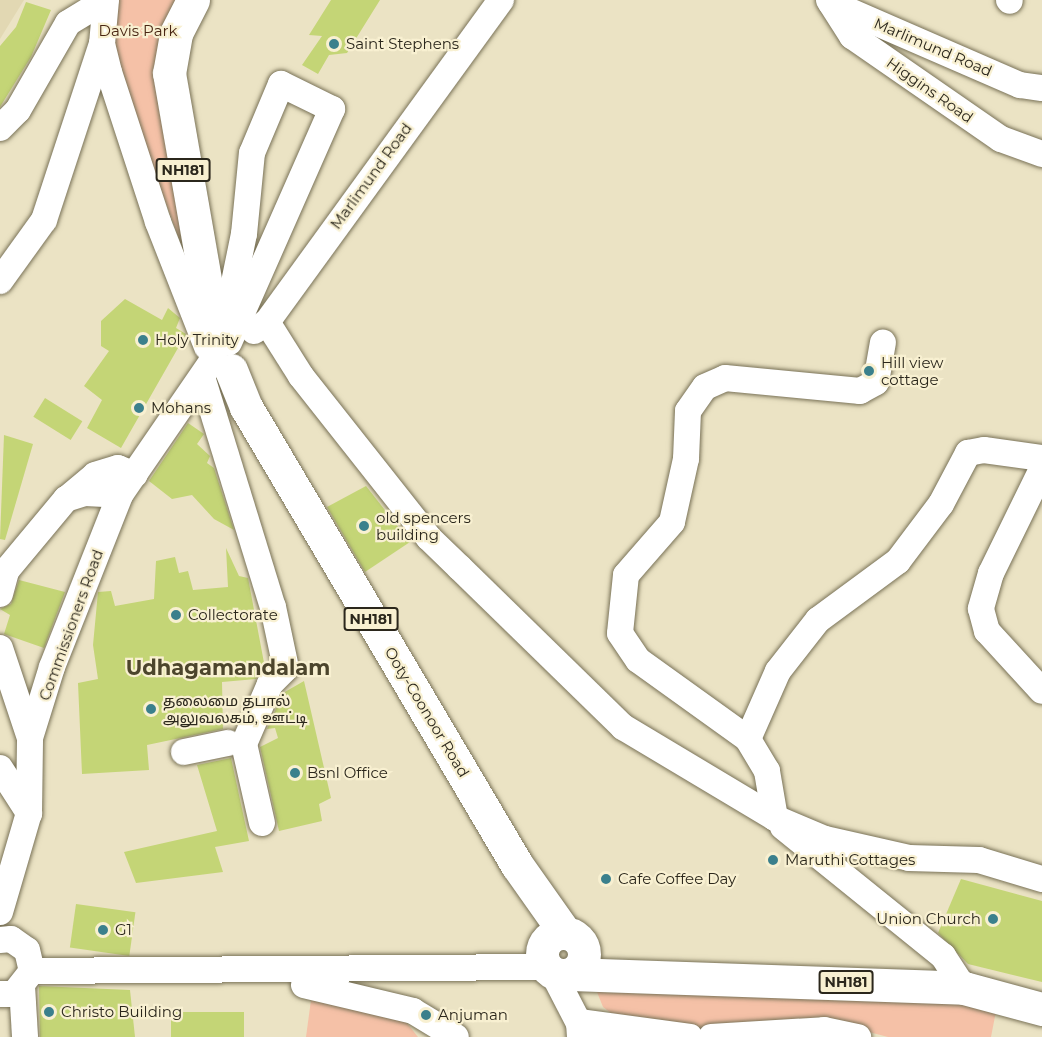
<!DOCTYPE html>
<meta charset="utf-8">
<style>
body{margin:0}
#map{position:relative;width:1042px;height:1037px;overflow:hidden;background:#ebe3c4;font-family:Montserrat,"Noto Sans Tamil",sans-serif}
div>[style]{position:absolute}
.built>*{inset:0;background:#e2d8b3}
.green>*{inset:0;background:#f5c1a7}
.building>*{inset:0;background:#c4d576;transform-origin:0 0}
.roads{filter:drop-shadow(0 0 2px #797257) drop-shadow(0 0 2px #797257)}
.minor>*{height:26px;margin:-13px;padding:0 13px;transform-origin:13px;border-radius:13px;background:#fff}
.highway>*{height:33px;margin:-16.5px;padding:0 16.5px;transform-origin:16.5px;border-radius:16.5px;background:#fff}
.highway>.ring{margin:-16.5px;padding:0;box-sizing:content-box;background:none;border:33px solid #fff;border-radius:50%}
.dots>*{width:16px;height:16px;translate:-50% -50%;box-sizing:border-box;border:3px solid #f8f0d1;border-radius:50%}
span{translate:-50% -50%;white-space:nowrap;text-align:center;line-height:1.15;-webkit-text-stroke:4.5px #f8f0d1;paint-order:stroke}
.shield-label span{padding:2px 4px;background:#f8f0d1;border:2px solid;border-radius:4px;-webkit-text-stroke-width:0}
.shield-label{font-size:14px;color:#2b271c;font-weight:700}
.park-label{font-size:15px;color:#492613}
.poi-label{font-size:15px;color:#2b271c}
.left{translate:0 -50%;text-align:left}
.right{translate:-100% -50%;text-align:right}
.street-label{font-size:15px;color:#2b271c}
.district-label{font-size:21px;color:#4c452c;font-weight:700}
</style>
<div id="map">
<div class="built">
<i style="clip-path:polygon(0 0,24px 0,0 39px)"></i>
</div>
<div class="green">
<i style="clip-path:polygon(114px 0,181px 0,191px 271px,108px 45px)"></i>
<i style="clip-path:polygon(597px 992px,696px 995px,998px 1001px,991px 1037px,888px 1037px,827px 1021px,709px 1029px,623px 1022px,603px 1007px)"></i>
<i style="clip-path:polygon(311px 1000px,406px 1022px,418px 1037px,306px 1037px)"></i>
</div>
<div class="building">
<i style="clip-path:polygon(331px 0,380px 0,347px 53px,329px 55px,318px 74px,302px 65px,322px 36px,309px 35px)"></i>
<i style="clip-path:polygon(26px 2px,51px 10px,31px 57px,0 107px,0 46px,16px 27px)"></i>
<i style="clip-path:polygon(125px 299px,162px 320px,168px 308px,180px 318px,176px 328px,186px 334px,121px 448px,87px 428px,102px 400px,84px 386px,109px 351px,101px 346px,101px 321px)"></i>
<i style="left:45px;top:398px;width:44px;height:22px;rotate:32deg"></i>
<i style="clip-path:polygon(188px 423px,204px 434px,197px 444px,210px 456px,207px 463px,214px 468px,234px 530px,214px 519px,192px 495px,172px 499px,149px 481px)"></i>
<i style="clip-path:polygon(4px 435px,33px 444px,5px 540px,0 539px)"></i>
<i style="clip-path:polygon(366px 486px,410px 542px,365px 572px,327px 507px)"></i>
<i style="clip-path:polygon(226px 548px,239px 576px,248px 578px,265px 668px,256px 679px,222px 682px,223px 729px,147px 745px,149px 770px,82px 774px,78px 683px,98px 679px,93px 645px,98px 592px,111px 591px,115px 606px,154px 599px,156px 561px,175px 557px,179px 573px,188px 571px,193px 590px,228px 587px)"></i>
<i style="clip-path:polygon(19px 580px,65px 592px,44px 648px,4px 634px,10px 615px,0 609px,11px 604px)"></i>
<i style="clip-path:polygon(304px 681px,331px 798px,319px 804px,322px 821px,279px 831px,260px 747px,278px 738px,275px 728px,267px 729px,283px 693px)"></i>
<i style="clip-path:polygon(231px 758px,249px 841px,215px 847px,223px 872px,136px 883px,124px 852px,217px 831px,197px 765px)"></i>
<i style="clip-path:polygon(961px 879px,1042px 901px,1042px 982px,968px 964px,938px 933px)"></i>
<i style="left:76px;top:904px;width:60px;height:44px;rotate:8deg"></i>
<i style="clip-path:polygon(39px 986px,130px 990px,135px 1037px,40px 1037px)"></i>
<i style="left:171px;top:1012px;width:73px;height:25px"></i>
</div>
<div class="roads">
<div class="minor">
<i style="left:106px;top:0;width:44px;rotate:95.2deg"></i>
<i style="left:102px;top:44px;width:29px;rotate:76deg"></i>
<i style="left:109px;top:72px;width:158px;rotate:71.9deg"></i>
<i style="left:158px;top:222px;width:134px;rotate:68.6deg"></i>
<i style="left:829px;top:0;width:43px;rotate:57.4deg"></i>
<i style="left:852px;top:36px;width:181px;rotate:34.7deg"></i>
<i style="left:1001px;top:139px;width:44px;rotate:20.1deg"></i>
<i style="left:1009px;top:0;width:1px;rotate:45deg"></i>
<i style="left:831px;top:3px;width:206px;rotate:23.5deg"></i>
<i style="left:1020px;top:85px;width:22px;rotate:8deg"></i>
<i style="left:0;top:128px;width:25px;rotate:-45deg"></i>
<i style="left:18px;top:110px;width:100px;rotate:-60.1deg"></i>
<i style="left:68px;top:23px;width:44px;rotate:-31.2deg"></i>
<i style="left:0;top:281px;width:75px;rotate:-54.2deg"></i>
<i style="left:44px;top:220px;width:185px;rotate:-71.8deg"></i>
<i style="left:267px;top:322px;width:64px;rotate:57.8deg"></i>
<i style="left:301px;top:376px;width:206px;rotate:51.7deg"></i>
<i style="left:429px;top:538px;width:43px;rotate:44.1deg"></i>
<i style="left:460px;top:568px;width:228px;rotate:44.3deg"></i>
<i style="left:623px;top:727px;width:177px;rotate:30.9deg"></i>
<i style="left:775px;top:818px;width:48px;rotate:-99.7deg"></i>
<i style="left:767px;top:771px;width:37px;rotate:-121deg"></i>
<i style="left:748px;top:739px;width:135px;rotate:-144.3deg"></i>
<i style="left:638px;top:660px;width:32px;rotate:-124deg"></i>
<i style="left:620px;top:633px;width:58px;rotate:-84.1deg"></i>
<i style="left:626px;top:575px;width:70px;rotate:-49deg"></i>
<i style="left:672px;top:522px;width:65px;rotate:-77.5deg"></i>
<i style="left:686px;top:459px;width:48px;rotate:-87.6deg"></i>
<i style="left:688px;top:411px;width:29px;rotate:-55deg"></i>
<i style="left:705px;top:387px;width:22px;rotate:-24deg"></i>
<i style="left:725px;top:378px;width:136px;rotate:5.5deg"></i>
<i style="left:860px;top:391px;width:18px;rotate:-29deg"></i>
<i style="left:876px;top:382px;width:40px;rotate:-80deg"></i>
<i style="left:254px;top:331px;width:16px;rotate:-35deg"></i>
<i style="left:267px;top:322px;width:398px;rotate:-54deg"></i>
<i style="left:222px;top:341px;width:109px;rotate:-78.4deg"></i>
<i style="left:244px;top:234px;width:81px;rotate:-84.4deg"></i>
<i style="left:252px;top:153px;width:75px;rotate:-67.2deg"></i>
<i style="left:281px;top:84px;width:57px;rotate:26.1deg"></i>
<i style="left:332px;top:109px;width:255px;rotate:113.8deg"></i>
<i style="left:203px;top:380px;width:238px;rotate:72.9deg"></i>
<i style="left:273px;top:607px;width:62px;rotate:78deg"></i>
<i style="left:286px;top:668px;width:23px;rotate:135deg"></i>
<i style="left:270px;top:684px;width:65px;rotate:113.4deg"></i>
<i style="left:244px;top:744px;width:81px;rotate:77.2deg"></i>
<i style="left:1042px;top:469px;width:116px;rotate:116.1deg"></i>
<i style="left:991px;top:573px;width:37px;rotate:106deg"></i>
<i style="left:981px;top:609px;width:23px;rotate:75deg"></i>
<i style="left:987px;top:631px;width:81px;rotate:47.5deg"></i>
<i style="left:69px;top:497px;width:34px;rotate:-40deg"></i>
<i style="left:95px;top:475px;width:24px;rotate:-17deg"></i>
<i style="left:118px;top:468px;width:18px;rotate:22deg"></i>
<i style="left:0;top:594px;width:24px;rotate:-75deg"></i>
<i style="left:6px;top:571px;width:94px;rotate:-50.2deg"></i>
<i style="left:66px;top:499px;width:20px;rotate:-18deg"></i>
<i style="left:85px;top:493px;width:35px;rotate:3deg"></i>
<i style="left:0;top:648px;width:95px;rotate:71.6deg"></i>
<i style="left:748px;top:739px;width:74px;rotate:-66.2deg"></i>
<i style="left:778px;top:671px;width:65px;rotate:-51.9deg"></i>
<i style="left:818px;top:620px;width:99px;rotate:-36.4deg"></i>
<i style="left:898px;top:561px;width:71px;rotate:-53deg"></i>
<i style="left:941px;top:504px;width:58px;rotate:-62.1deg"></i>
<i style="left:968px;top:453px;width:16px;rotate:-11deg"></i>
<i style="left:984px;top:450px;width:59px;rotate:7.9deg"></i>
<i style="left:184px;top:752px;width:45px;rotate:-11.6deg"></i>
<i style="left:0;top:768px;width:54px;rotate:57.2deg"></i>
<i style="left:775px;top:818px;width:54px;rotate:22.8deg"></i>
<i style="left:825px;top:839px;width:86px;rotate:12.7deg"></i>
<i style="left:909px;top:858px;width:70px;rotate:1.6deg"></i>
<i style="left:979px;top:860px;width:66px;rotate:16.8deg"></i>
<i style="left:783px;top:827px;width:206px;rotate:38.9deg"></i>
<i style="left:943px;top:956px;width:38px;rotate:57deg"></i>
<i style="left:0;top:912px;width:103px;rotate:-73.7deg"></i>
<i style="left:29px;top:813px;width:75px;rotate:-89.2deg"></i>
<i style="left:30px;top:738px;width:74px;rotate:-72.8deg"></i>
<i style="left:52px;top:667px;width:185px;rotate:-68.4deg"></i>
<i style="left:120px;top:495px;width:159px;rotate:-55.5deg"></i>
<i style="left:0;top:940px;width:11px;rotate:-5deg"></i>
<i style="left:11px;top:939px;width:19px;rotate:35deg"></i>
<i style="left:27px;top:950px;width:22px;rotate:77deg"></i>
<i style="left:32px;top:971px;width:29px;rotate:128deg"></i>
<i style="left:14px;top:994px;width:14px;rotate:180deg"></i>
<i style="left:32px;top:971px;width:514px;rotate:-0.45deg"></i>
<i style="left:553px;top:973px;width:72px;rotate:62.7deg"></i>
<i style="left:304px;top:985px;width:112px;rotate:13.4deg"></i>
<i style="left:413px;top:1011px;width:50px;rotate:31.2deg"></i>
<i style="left:22px;top:986px;width:51px;rotate:86.6deg"></i>
<i style="left:580px;top:1037px;width:15px;rotate:-94deg"></i>
<i style="left:579px;top:1022px;width:112px;rotate:7.7deg"></i>
<i style="left:711px;top:1037px;width:113px;rotate:-3.5deg"></i>
<i style="left:824px;top:1030px;width:35px;rotate:12deg"></i>
</div>
<div class="highway">
<i style="left:193px;top:0;width:38px;rotate:117deg"></i>
<i style="left:176px;top:34px;width:40px;rotate:100deg"></i>
<i style="left:169px;top:73px;width:274px;rotate:80.1deg"></i>
<i style="left:231px;top:370px;width:40px;rotate:68deg"></i>
<i style="left:246px;top:407px;width:532px;rotate:59.39deg"></i>
<i style="left:517px;top:865px;width:83px;rotate:54.8deg"></i>
<i class="ring" style="left:542px;top:933px;width:9px;height:9px"></i>
<i style="left:571px;top:974px;width:393px;rotate:2deg"></i>
<i style="left:964px;top:988px;width:81px;rotate:15.1deg"></i>
</div>
</div>
<div class="dots">
<i style="left:334px;top:44px;background:#3b808c"></i>
<i style="left:143px;top:340px;background:#3b808c"></i>
<i style="left:869px;top:371px;background:#3b808c"></i>
<i style="left:139px;top:408px;background:#3b808c"></i>
<i style="left:364px;top:526px;background:#3b808c"></i>
<i style="left:176px;top:615px;background:#3b808c"></i>
<i style="left:151px;top:709px;background:#3b808c"></i>
<i style="left:295px;top:773px;background:#3b808c"></i>
<i style="left:773px;top:860px;background:#3b808c"></i>
<i style="left:606px;top:879px;background:#3b808c"></i>
<i style="left:993px;top:919px;background:#3b808c"></i>
<i style="left:103px;top:930px;background:#3b808c"></i>
<i style="left:49px;top:1012px;background:#3b808c"></i>
<i style="left:426px;top:1015px;background:#3b808c"></i>
</div>
<div class="shield-label">
<span style="left:183px;top:170px">NH181</span>
<span style="left:371px;top:619px">NH181</span>
<span style="left:846px;top:982px">NH181</span>
</div>
<div class="park-label">
<span style="left:138px;top:31px">Davis Park</span>
</div>
<div class="poi-label">
<span class="left" style="left:346px;top:44px">Saint Stephens</span>
<span class="left" style="left:155px;top:340px">Holy Trinity</span>
<span class="left" style="left:881px;top:371px">Hill view<br>cottage</span>
<span class="left" style="left:151px;top:408px">Mohans</span>
<span class="left" style="left:376px;top:526px">old spencers<br>building</span>
<span class="left" style="left:188px;top:615px">Collectorate</span>
<span class="left" style="left:163px;top:709px">தலைமை தபால்<br>அலுவலகம், ஊட்டி</span>
<span class="left" style="left:307px;top:773px">Bsnl Office</span>
<span class="left" style="left:785px;top:860px">Maruthi Cottages</span>
<span class="left" style="left:618px;top:879px">Cafe Coffee Day</span>
<span class="right" style="left:981px;top:919px">Union Church</span>
<span class="left" style="left:115px;top:930px">G1</span>
<span class="left" style="left:61px;top:1012px">Christo Building</span>
<span class="left" style="left:438px;top:1015px">Anjuman</span>
</div>
<div class="street-label">
<span style="left:933px;top:47px;rotate:23deg">Marlimund Road</span>
<span style="left:930px;top:90px;rotate:35deg">Higgins Road</span>
<span style="left:371px;top:176px;rotate:-54deg">Marlimund Road</span>
<span style="left:71px;top:625px;rotate:-70deg">Commissioners Road</span>
<span style="left:427px;top:712px;rotate:59deg">Ooty-Coonoor Road</span>
</div>
<div class="district-label">
<span style="left:228px;top:668px">Udhagamandalam</span>
</div>
</div>
